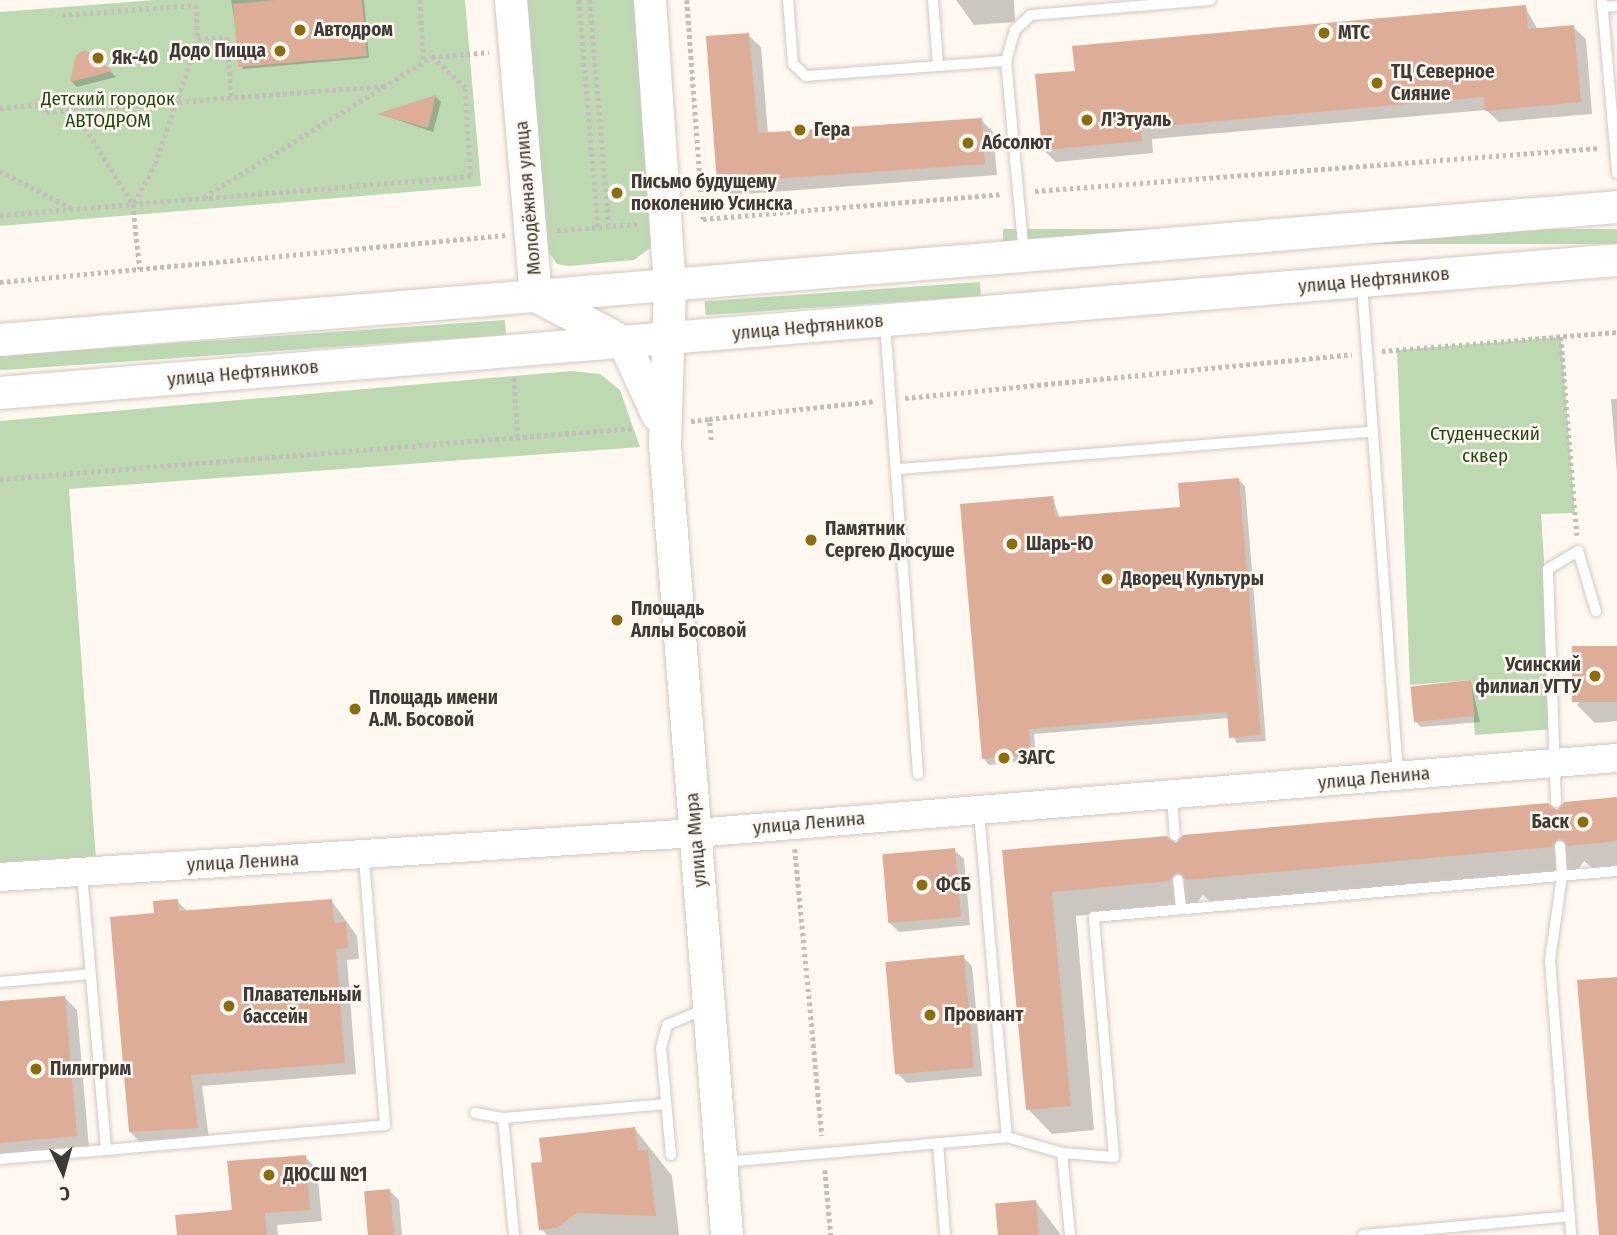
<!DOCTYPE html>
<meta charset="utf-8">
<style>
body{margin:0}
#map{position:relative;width:1617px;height:1235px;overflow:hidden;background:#fff8f1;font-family:"Fira Sans Condensed",sans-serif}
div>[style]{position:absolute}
.green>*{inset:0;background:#bcd9b2;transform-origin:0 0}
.shadow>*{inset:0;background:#0003}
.building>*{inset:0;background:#ddad98;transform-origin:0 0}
.path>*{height:4.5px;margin-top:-2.25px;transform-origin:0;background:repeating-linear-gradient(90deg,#c4beb8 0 3.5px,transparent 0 7px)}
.roads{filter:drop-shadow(0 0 2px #d1c9c1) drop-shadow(0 0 2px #d1c9c1)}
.service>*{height:10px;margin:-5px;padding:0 5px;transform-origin:5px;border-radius:5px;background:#fff}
.tertiary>*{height:28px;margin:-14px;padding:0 14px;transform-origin:14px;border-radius:14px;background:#fff}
.secondary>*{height:32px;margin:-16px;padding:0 16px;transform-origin:16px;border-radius:16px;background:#fff}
.dots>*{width:19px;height:19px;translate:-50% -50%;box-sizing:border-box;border:4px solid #fff8f1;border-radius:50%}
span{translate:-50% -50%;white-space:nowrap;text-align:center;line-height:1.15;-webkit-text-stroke:5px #fff8f1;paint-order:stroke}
.poi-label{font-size:19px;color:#3e3b37;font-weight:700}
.left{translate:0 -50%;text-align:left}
.right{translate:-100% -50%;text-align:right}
.park-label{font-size:19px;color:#224811}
.street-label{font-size:19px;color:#3e3b37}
.north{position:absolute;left:28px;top:1137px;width:70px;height:70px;-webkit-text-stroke:5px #fff8f1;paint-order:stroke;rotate:175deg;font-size:19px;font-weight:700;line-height:28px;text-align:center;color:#3e3b37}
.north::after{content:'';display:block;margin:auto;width:24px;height:32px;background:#3e3b37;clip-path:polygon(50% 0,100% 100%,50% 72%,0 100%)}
</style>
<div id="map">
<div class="green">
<i style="clip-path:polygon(155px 0,465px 0,481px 186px,0 226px,0 12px)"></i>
<i style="clip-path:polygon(523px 0,634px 0,653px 223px,650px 248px,634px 260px,569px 266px,557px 264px,544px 246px)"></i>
<i style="left:1617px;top:229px;width:15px;height:614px;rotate:90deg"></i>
<i style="left:980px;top:282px;width:14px;height:276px;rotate:86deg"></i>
<i style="left:505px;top:320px;width:15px;height:507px;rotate:86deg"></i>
<i style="clip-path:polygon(1561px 337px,1575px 513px,1541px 514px,1555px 729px,1475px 735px,1471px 680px,1410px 685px,1397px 350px)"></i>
<i style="clip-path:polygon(571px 371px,600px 374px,620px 390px,640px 447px,69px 489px,96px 860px,0 867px,0 421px)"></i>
</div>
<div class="shadow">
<i style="clip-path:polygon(231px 0,364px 0,369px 58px,243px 69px)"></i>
<i style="clip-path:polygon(956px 0,1014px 0,1015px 22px,974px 25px)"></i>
<i style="clip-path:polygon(1525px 7px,1538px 30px,1573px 27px,1586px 39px,1592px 114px,1499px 122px,1486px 110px,1152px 139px,1153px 153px,1056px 162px,1043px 150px,1077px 73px)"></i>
<i style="clip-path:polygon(748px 35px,761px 47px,768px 134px,981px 120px,993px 132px,997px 175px,731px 195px,718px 183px)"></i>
<i style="clip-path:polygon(85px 52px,112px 73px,116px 77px,77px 87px,72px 82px,77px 56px)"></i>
<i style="clip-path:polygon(436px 97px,441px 102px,433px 132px,380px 114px)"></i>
<i style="clip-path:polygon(1611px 399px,1617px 399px,1617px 473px)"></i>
<i style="clip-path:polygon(1239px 480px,1245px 486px,1266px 741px,1236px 743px,1229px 718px,1034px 734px,1036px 760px,989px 765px,984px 759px,1053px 498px,1060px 519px,1182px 509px)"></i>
<i style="clip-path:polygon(1617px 647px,1617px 721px,1595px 723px,1577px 705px)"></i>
<i style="clip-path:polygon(1471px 682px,1480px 722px,1421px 727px,1415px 721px)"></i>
<i style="clip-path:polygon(1617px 799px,1617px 867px,1594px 869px,1584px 861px,1577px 871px,1212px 903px,1203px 895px,1195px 905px,1076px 916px,1094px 1130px,1052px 1134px,1028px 1109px,1004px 852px,1177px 845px,1557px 812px)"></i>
<i style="clip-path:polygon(954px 850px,964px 859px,970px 925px,899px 932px,890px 923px)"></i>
<i style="clip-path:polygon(331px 900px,357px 936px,359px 959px,347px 960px,356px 1074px,202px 1086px,209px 1139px,142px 1144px,130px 1132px,155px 915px,177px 901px,188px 912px)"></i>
<i style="clip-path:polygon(963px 957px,972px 966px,982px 1076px,907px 1083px,898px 1074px)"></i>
<i style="clip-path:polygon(64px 997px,77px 1010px,89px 1148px,0 1156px,0 1003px)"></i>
<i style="clip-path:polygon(635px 1129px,672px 1176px,679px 1235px,547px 1235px,541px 1229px,544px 1164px)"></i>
<i style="clip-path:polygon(305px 1157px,317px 1169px,322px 1221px,277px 1225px,278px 1235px,178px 1235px,234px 1212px)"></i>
<i style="clip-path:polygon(390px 1191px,399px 1200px,402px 1235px,369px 1235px)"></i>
<i style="clip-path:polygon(1036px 1202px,1061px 1235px,999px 1235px)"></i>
</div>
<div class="building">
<i style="clip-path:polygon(276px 0,362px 0,367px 56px,238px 67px,233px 4px)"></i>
<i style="clip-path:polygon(1526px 5px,1528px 29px,1574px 25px,1581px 102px,1485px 111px,1484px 97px,1141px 128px,1142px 141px,1042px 150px,1035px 74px,1075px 71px,1072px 46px)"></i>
<i style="clip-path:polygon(749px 33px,758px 133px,982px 118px,985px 164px,717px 183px,706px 36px)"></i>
<i style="clip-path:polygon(85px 50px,113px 71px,70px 82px,76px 55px)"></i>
<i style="clip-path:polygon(436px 95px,428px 128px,377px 114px)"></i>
<i style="clip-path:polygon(1239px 478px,1261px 735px,1229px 738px,1227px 712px,1029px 729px,1031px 755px,982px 759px,960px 504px,1053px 496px,1055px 517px,1180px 507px,1178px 483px)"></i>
<i style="left:1617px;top:646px;width:56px;height:45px;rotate:90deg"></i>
<i style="left:1471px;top:680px;width:36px;height:61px;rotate:84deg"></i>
<i style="clip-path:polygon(1617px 797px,1617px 841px,1568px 846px,1559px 838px,1552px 847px,1186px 880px,1178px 872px,1170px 881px,1052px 892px,1071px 1106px,1026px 1110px,1002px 850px,1167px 836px,1176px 843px,1183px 835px,1548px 803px,1557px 810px,1564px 802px)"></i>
<i style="left:955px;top:848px;width:69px;height:73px;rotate:85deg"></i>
<i style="clip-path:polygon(178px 899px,179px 911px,332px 899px,334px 923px,346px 922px,348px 948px,336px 949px,345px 1063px,191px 1075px,198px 1128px,129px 1132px,110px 917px,154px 913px,153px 901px)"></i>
<i style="left:964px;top:955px;width:113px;height:79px;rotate:85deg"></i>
<i style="clip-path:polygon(1617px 977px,1617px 1235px,1599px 1235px,1577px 980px)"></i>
<i style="clip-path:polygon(65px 996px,77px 1136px,0 1143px,0 1001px)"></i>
<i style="clip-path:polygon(635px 1127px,638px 1151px,648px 1150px,656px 1216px,576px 1213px,557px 1228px,539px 1230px,531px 1163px,542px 1162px,539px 1138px)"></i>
<i style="clip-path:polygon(306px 1155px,310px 1210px,265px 1213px,267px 1235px,177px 1235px,175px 1215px,232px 1210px,227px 1161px)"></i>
<i style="left:390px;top:1189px;width:46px;height:26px;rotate:85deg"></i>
<i style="left:1036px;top:1200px;width:35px;height:41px;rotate:85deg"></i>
</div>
<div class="path">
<i style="left:420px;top:0;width:62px;rotate:86.3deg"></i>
<i style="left:579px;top:0;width:228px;rotate:85.2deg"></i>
<i style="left:590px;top:0;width:227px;rotate:85.2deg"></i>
<i style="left:687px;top:0;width:220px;rotate:85.8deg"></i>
<i style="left:703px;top:219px;width:300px;rotate:-4.8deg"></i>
<i style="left:62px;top:15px;width:134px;rotate:-4.3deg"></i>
<i style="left:196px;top:5px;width:34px;rotate:87deg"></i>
<i style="left:198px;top:39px;width:29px;rotate:-4deg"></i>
<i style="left:227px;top:37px;width:61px;rotate:85.3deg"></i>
<i style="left:0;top:108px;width:45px;rotate:-5.1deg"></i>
<i style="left:45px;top:104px;width:8px;rotate:83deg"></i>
<i style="left:46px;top:112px;width:341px;rotate:-4.4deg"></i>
<i style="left:74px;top:110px;width:111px;rotate:57.9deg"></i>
<i style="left:133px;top:204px;width:65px;rotate:83.9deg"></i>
<i style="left:0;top:171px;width:80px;rotate:27.5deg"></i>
<i style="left:1035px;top:191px;width:566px;rotate:-4.36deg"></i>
<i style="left:204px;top:197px;width:268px;rotate:-31.6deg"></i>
<i style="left:432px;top:57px;width:57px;rotate:-5deg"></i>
<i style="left:134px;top:203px;width:44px;rotate:-61.7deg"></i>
<i style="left:155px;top:164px;width:132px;rotate:-71deg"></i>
<i style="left:0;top:215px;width:472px;rotate:-4.7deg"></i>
<i style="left:470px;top:176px;width:88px;rotate:-93.3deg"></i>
<i style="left:465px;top:88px;width:45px;rotate:-136.8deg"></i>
<i style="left:557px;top:230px;width:82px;rotate:-4.2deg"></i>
<i style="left:0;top:282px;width:508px;rotate:-5.31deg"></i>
<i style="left:1561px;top:337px;width:199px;rotate:85.4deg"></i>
<i style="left:1382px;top:351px;width:236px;rotate:-4.6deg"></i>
<i style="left:514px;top:378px;width:60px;rotate:86.2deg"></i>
<i style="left:905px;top:398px;width:449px;rotate:-5.6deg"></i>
<i style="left:691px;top:421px;width:18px;rotate:-6deg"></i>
<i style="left:711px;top:440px;width:21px;rotate:-95deg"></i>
<i style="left:709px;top:419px;width:167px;rotate:-6.2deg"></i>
<i style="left:0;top:479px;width:636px;rotate:-4.6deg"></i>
<i style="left:795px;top:849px;width:288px;rotate:84.6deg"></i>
<i style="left:825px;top:1170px;width:65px;rotate:84.7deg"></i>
</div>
<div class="roads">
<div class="service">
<i style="left:788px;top:0;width:64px;rotate:85.5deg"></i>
<i style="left:793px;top:64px;width:18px;rotate:43deg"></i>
<i style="left:806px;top:76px;width:201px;rotate:-4.3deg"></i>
<i style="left:933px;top:0;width:65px;rotate:85.6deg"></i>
<i style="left:1602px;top:0;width:174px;rotate:85deg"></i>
<i style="left:1602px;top:7px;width:15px;rotate:-4deg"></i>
<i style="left:1024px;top:255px;width:195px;rotate:-95.3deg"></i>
<i style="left:1006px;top:61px;width:32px;rotate:-74deg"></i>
<i style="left:1015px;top:30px;width:22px;rotate:-43deg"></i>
<i style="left:1031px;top:15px;width:180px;rotate:-4.8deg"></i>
<i style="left:1362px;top:284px;width:491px;rotate:85.8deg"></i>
<i style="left:885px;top:324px;width:451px;rotate:85.8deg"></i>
<i style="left:898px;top:469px;width:472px;rotate:-4.5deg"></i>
<i style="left:1172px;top:796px;width:39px;rotate:86deg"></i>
<i style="left:1556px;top:802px;width:233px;rotate:-92deg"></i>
<i style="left:1548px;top:569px;width:35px;rotate:-31deg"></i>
<i style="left:1578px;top:551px;width:63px;rotate:73.3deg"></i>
<i style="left:979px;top:812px;width:326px;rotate:85.1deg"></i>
<i style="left:1560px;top:846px;width:30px;rotate:86deg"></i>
<i style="left:1562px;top:876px;width:85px;rotate:98.1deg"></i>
<i style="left:1550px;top:960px;width:276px;rotate:85.6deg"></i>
<i style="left:82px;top:874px;width:277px;rotate:85deg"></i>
<i style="left:106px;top:1150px;width:280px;rotate:-5.1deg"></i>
<i style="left:385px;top:1125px;width:270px;rotate:-94.5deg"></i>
<i style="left:1178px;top:880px;width:28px;rotate:84deg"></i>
<i style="left:0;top:982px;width:91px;rotate:-5deg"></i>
<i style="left:475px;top:1113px;width:28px;rotate:10deg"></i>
<i style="left:503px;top:1118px;width:164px;rotate:-4.9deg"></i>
<i style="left:503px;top:1118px;width:118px;rotate:84.6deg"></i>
<i style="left:938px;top:1143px;width:92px;rotate:85.6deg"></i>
<i style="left:1062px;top:1153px;width:82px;rotate:84.4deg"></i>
<i style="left:671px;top:1155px;width:107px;rotate:-95.3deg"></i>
<i style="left:661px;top:1048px;width:24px;rotate:-75deg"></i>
<i style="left:667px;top:1025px;width:43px;rotate:-23deg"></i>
<i style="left:0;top:1159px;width:106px;rotate:-4.9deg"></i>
<i style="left:724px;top:1162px;width:284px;rotate:-5deg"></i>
<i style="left:1007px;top:1137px;width:57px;rotate:16.2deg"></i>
<i style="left:1062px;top:1153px;width:52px;rotate:4.4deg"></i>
<i style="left:1114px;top:1157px;width:241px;rotate:-94.8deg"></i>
<i style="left:1094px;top:917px;width:525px;rotate:-5.03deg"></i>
<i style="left:1363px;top:1235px;width:208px;rotate:-5.2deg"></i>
</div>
<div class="tertiary">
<i style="left:0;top:877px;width:697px;rotate:-3.62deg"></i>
<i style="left:696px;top:833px;width:924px;rotate:-4.66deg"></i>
</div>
<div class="secondary">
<i style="left:511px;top:0;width:297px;rotate:85.2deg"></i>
<i style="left:536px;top:296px;width:99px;rotate:27.6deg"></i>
<i style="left:624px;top:342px;width:81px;rotate:65.3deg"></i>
<i style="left:650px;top:0;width:286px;rotate:86deg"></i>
<i style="left:670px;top:285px;width:160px;rotate:91.8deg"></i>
<i style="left:665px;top:445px;width:792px;rotate:85.51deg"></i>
<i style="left:0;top:340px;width:1622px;rotate:-4.7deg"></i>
<i style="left:0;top:393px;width:1622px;rotate:-4.7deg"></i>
</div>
</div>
<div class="dots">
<i style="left:300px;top:30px;background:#8a6d0d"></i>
<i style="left:1324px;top:33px;background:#8a6d0d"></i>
<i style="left:280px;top:51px;background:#8a6d0d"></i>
<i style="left:98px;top:58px;background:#8a6d0d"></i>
<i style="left:1377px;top:83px;background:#8a6d0d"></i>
<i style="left:1087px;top:120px;background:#8a6d0d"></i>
<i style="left:800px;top:130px;background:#8a6d0d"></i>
<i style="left:968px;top:143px;background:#8a6d0d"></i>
<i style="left:617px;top:193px;background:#8a6d0d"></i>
<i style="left:811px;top:540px;background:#8a6d0d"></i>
<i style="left:1012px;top:544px;background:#8a6d0d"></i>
<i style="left:1107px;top:579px;background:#8a6d0d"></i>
<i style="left:617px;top:620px;background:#8a6d0d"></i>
<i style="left:1595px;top:676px;background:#8a6d0d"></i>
<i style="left:355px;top:709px;background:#8a6d0d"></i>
<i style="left:1004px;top:758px;background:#8a6d0d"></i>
<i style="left:1583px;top:822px;background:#8a6d0d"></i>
<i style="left:922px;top:885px;background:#8a6d0d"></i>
<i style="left:229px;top:1006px;background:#8a6d0d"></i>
<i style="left:930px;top:1015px;background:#8a6d0d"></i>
<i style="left:36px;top:1069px;background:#8a6d0d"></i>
<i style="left:269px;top:1175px;background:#8a6d0d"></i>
</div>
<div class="poi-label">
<span class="left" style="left:314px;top:30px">Автодром</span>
<span class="left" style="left:1338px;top:33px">МТС</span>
<span class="right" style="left:266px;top:51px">Додо Пицца</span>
<span class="left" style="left:112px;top:58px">Як-40</span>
<span class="left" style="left:1391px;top:83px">ТЦ Северное<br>Сияние</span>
<span class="left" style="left:1101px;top:120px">Л'Этуаль</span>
<span class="left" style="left:814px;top:130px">Гера</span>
<span class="left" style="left:982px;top:143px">Абсолют</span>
<span class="left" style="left:631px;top:193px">Письмо будущему<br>поколению Усинска</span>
<span class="left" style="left:825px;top:540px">Памятник<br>Сергею Дюсуше</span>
<span class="left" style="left:1026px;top:544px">Шарь-Ю</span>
<span class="left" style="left:1121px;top:579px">Дворец Культуры</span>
<span class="left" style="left:631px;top:620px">Площадь<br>Аллы Босовой</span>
<span class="right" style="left:1581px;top:676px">Усинский<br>филиал УГТУ</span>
<span class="left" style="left:369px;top:709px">Площадь имени<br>А.М. Босовой</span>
<span class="left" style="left:1018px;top:758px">ЗАГС</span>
<span class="right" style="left:1569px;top:822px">Баск</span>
<span class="left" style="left:936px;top:885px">ФСБ</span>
<span class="left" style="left:243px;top:1006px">Плавательный<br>бассейн</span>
<span class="left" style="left:944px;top:1015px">Провиант</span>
<span class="left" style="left:50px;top:1069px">Пилигрим</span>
<span class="left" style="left:283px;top:1175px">ДЮСШ №1</span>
</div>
<div class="park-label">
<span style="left:108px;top:110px">Детский городок<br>АВТОДРОМ</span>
<span style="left:1485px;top:445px">Студенческий<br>сквер</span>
</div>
<div class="street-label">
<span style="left:528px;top:198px;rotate:-95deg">Молодёжная улица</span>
<span style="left:1374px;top:280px;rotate:-5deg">улица Нефтяников</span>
<span style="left:808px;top:327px;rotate:-5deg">улица Нефтяников</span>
<span style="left:243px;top:373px;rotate:-5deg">улица Нефтяников</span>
<span style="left:1374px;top:778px;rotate:-5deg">улица Ленина</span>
<span style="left:809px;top:823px;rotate:-5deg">улица Ленина</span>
<span style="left:696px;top:840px;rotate:-95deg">улица Мира</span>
<span style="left:243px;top:862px;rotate:-3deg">улица Ленина</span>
</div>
<div class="north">С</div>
</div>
